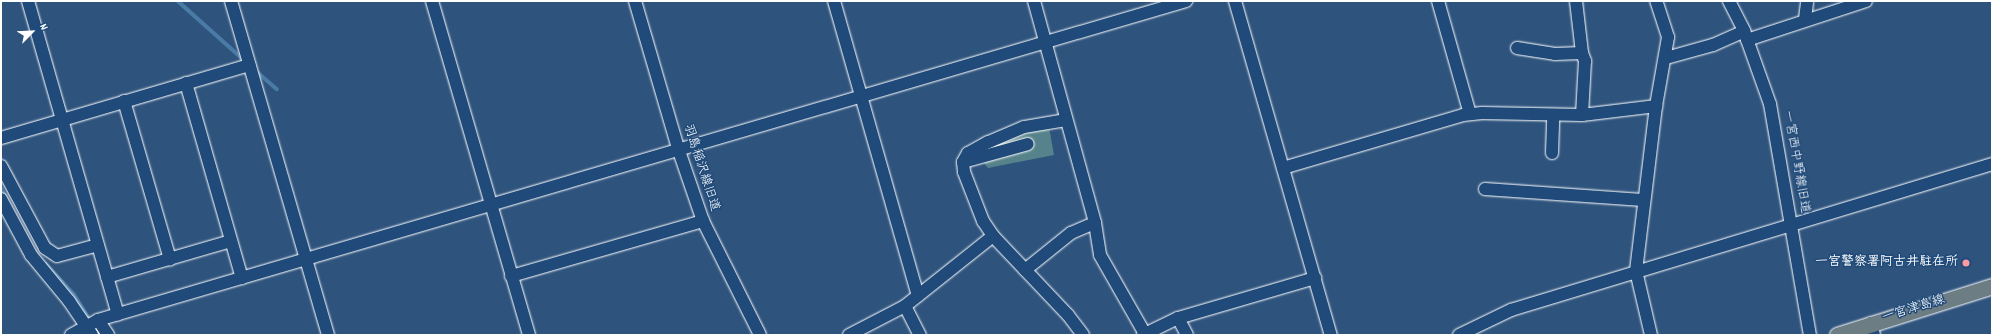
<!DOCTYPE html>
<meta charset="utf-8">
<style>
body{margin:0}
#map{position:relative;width:1993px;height:336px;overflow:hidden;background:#2e537d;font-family:Dekko,"Klee One",sans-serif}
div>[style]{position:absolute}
.green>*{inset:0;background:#56838b}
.stream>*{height:3.5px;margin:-1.75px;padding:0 1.75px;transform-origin:1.75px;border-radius:1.75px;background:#4a7ba7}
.roads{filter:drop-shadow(0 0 1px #fff) drop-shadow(0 0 1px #fff)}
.minor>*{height:12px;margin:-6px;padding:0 6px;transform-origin:6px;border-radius:6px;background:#1f4a7a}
.major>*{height:15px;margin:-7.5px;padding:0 7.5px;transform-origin:7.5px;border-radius:7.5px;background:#6d7d84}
.dots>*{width:11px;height:11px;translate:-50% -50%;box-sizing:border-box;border:2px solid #1f4a7a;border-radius:50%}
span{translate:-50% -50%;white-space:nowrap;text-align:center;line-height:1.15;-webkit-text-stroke:3px #1f4a7a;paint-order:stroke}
.street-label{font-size:13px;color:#fff}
.poi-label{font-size:13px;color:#fff;font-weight:700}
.right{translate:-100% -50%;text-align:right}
.frame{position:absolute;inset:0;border:2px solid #fff;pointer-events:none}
.north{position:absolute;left:12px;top:12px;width:40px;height:40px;-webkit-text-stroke:3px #1f4a7a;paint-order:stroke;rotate:66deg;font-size:11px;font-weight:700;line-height:16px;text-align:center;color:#fff}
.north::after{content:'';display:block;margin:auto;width:14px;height:18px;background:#fff;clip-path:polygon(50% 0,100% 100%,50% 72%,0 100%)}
</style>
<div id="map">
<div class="green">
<i style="clip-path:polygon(1048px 121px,1054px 155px,988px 168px,979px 157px,988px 142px)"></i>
</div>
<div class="stream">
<i style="left:178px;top:1px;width:87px;rotate:41.7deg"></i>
<i style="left:255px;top:70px;width:29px;rotate:41deg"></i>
<i style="left:1px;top:187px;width:13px;rotate:63deg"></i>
<i style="left:46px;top:264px;width:41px;rotate:47deg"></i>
<i style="left:74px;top:294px;width:32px;rotate:58deg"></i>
<i style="left:95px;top:328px;width:9px;rotate:54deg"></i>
</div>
<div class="roads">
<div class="minor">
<i style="left:28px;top:1px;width:326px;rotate:74deg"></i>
<i style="left:231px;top:1px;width:348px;rotate:73.8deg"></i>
<i style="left:432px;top:1px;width:348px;rotate:73.8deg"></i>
<i style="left:635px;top:1px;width:156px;rotate:73.7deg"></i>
<i style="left:679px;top:151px;width:74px;rotate:71.1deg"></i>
<i style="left:703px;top:221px;width:127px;rotate:63.4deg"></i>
<i style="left:834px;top:1px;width:306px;rotate:74.1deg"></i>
<i style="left:1034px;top:1px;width:230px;rotate:74.6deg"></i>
<i style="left:1095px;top:223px;width:32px;rotate:81deg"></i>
<i style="left:1100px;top:255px;width:91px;rotate:60.3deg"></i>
<i style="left:1235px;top:1px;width:348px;rotate:74deg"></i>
<i style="left:1438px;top:1px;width:117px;rotate:74.2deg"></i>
<i style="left:1576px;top:1px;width:52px;rotate:83.4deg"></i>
<i style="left:1729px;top:1px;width:34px;rotate:63deg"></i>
<i style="left:1744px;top:31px;width:77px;rotate:70.4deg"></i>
<i style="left:1770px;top:104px;width:234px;rotate:80.2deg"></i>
<i style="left:1805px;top:19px;width:16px;rotate:-83deg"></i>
<i style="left:1747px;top:40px;width:125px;rotate:-18.1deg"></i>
<i style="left:1517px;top:48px;width:38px;rotate:9deg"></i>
<i style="left:1555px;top:54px;width:27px;rotate:-2deg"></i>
<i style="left:1582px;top:53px;width:9px;rotate:69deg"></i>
<i style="left:1585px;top:61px;width:54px;rotate:93.2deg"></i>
<i style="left:1666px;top:58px;width:49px;rotate:-15.5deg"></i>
<i style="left:1713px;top:45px;width:34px;rotate:-24deg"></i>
<i style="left:186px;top:83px;width:203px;rotate:74deg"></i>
<i style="left:124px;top:101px;width:165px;rotate:73.8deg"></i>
<i style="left:1066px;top:120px;width:43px;rotate:170.5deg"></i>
<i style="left:1024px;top:127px;width:39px;rotate:157deg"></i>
<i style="left:988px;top:142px;width:23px;rotate:151deg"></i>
<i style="left:968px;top:153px;width:10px;rotate:119deg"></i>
<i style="left:963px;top:162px;width:10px;rotate:84deg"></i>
<i style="left:964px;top:172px;width:53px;rotate:68.8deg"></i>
<i style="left:983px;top:221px;width:18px;rotate:56deg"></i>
<i style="left:993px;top:236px;width:109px;rotate:46.5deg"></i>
<i style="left:1068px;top:315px;width:25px;rotate:53deg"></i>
<i style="left:1px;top:138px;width:259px;rotate:-16.4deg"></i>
<i style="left:1552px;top:153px;width:38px;rotate:-88deg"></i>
<i style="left:963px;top:162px;width:67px;rotate:-15.5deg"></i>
<i style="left:1px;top:166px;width:93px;rotate:61.8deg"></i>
<i style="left:45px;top:248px;width:14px;rotate:34deg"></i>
<i style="left:57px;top:256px;width:42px;rotate:-15deg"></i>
<i style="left:1283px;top:168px;width:188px;rotate:-16.4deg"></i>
<i style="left:1463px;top:115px;width:19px;rotate:-6deg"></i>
<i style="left:1482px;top:113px;width:100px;rotate:1.1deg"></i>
<i style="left:1582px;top:115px;width:75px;rotate:-6.9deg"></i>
<i style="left:1485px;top:189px;width:158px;rotate:4deg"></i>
<i style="left:1px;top:199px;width:64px;rotate:61.8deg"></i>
<i style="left:31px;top:255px;width:60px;rotate:50.4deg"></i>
<i style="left:69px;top:301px;width:41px;rotate:55.9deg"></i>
<i style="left:1025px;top:270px;width:59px;rotate:-38.8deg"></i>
<i style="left:1071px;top:233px;width:26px;rotate:-23deg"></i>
<i style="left:511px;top:276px;width:200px;rotate:-16deg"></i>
<i style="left:107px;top:277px;width:129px;rotate:-16.2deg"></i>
<i style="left:905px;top:306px;width:33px;rotate:63deg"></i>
<i style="left:1178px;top:318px;width:19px;rotate:62deg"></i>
<i style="left:98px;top:320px;width:18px;rotate:56deg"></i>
<i style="left:1871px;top:323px;width:12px;rotate:76deg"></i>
<i style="left:71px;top:335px;width:31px;rotate:-29deg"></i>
<i style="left:98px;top:320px;width:1134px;rotate:-16.34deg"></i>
<i style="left:849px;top:335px;width:63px;rotate:-27.4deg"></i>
<i style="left:905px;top:306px;width:112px;rotate:-38.5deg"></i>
<i style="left:1143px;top:335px;width:39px;rotate:-26deg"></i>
<i style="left:1178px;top:318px;width:143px;rotate:-16.3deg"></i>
<i style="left:1459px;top:335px;width:58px;rotate:-25.7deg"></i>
<i style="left:1511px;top:310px;width:503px;rotate:-16.88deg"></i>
<i style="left:1651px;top:335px;width:66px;rotate:-103.2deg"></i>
<i style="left:1636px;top:271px;width:166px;rotate:-83.1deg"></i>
<i style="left:1656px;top:106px;width:70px;rotate:-80.1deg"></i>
<i style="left:1668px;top:37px;width:38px;rotate:-108deg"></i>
</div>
<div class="major">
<i style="left:1837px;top:335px;width:163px;rotate:-17.5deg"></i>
</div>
</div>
<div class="dots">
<i style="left:1966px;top:263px;background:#ff9aa2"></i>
</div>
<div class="street-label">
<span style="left:1795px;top:162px;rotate:80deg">一宮西中野線旧道</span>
<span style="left:700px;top:168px;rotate:72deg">羽島稲沢線旧道</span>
<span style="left:1914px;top:310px;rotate:-17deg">一宮津島線</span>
</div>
<div class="poi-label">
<span class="right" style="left:1958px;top:263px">一宮警察署阿古井駐在所</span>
</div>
<div class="frame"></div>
<div class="north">N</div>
</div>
